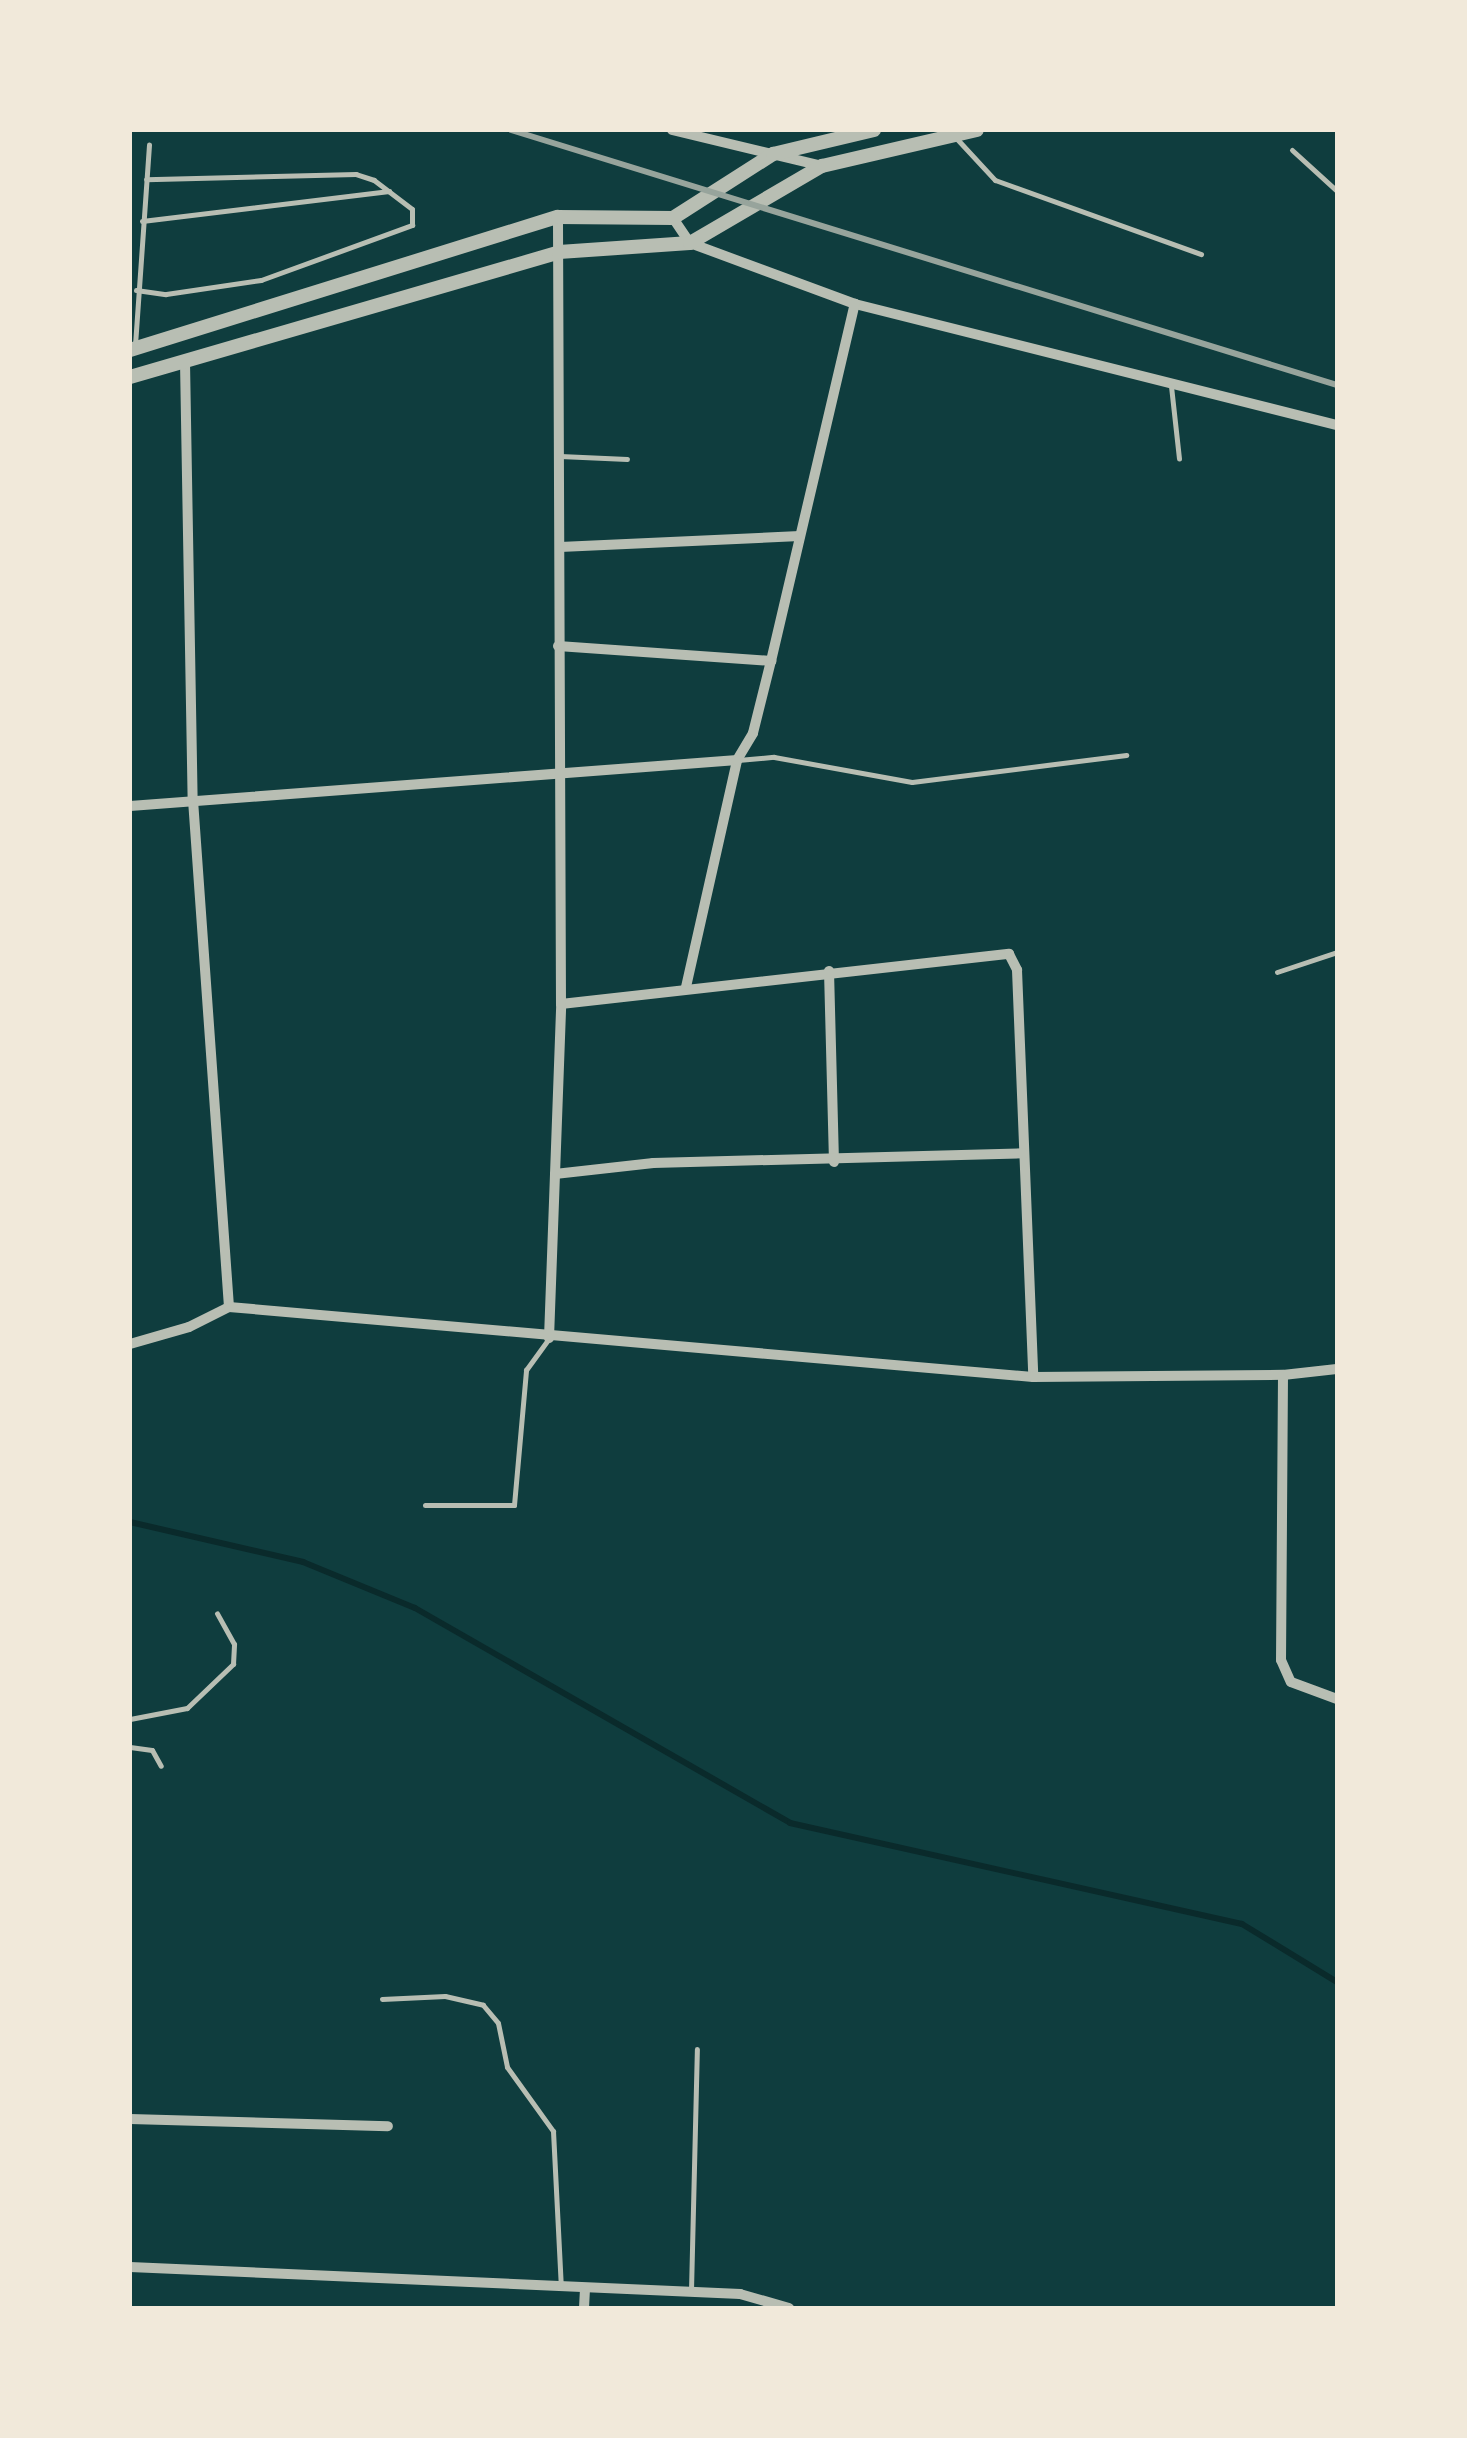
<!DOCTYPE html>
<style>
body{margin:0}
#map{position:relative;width:1467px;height:2438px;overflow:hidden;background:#0f3d3e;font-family:Georgia,serif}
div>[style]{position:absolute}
.stream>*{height:6px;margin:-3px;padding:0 3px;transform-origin:3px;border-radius:3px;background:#0a2a2b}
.service>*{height:5px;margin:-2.5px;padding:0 2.5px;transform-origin:2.5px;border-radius:2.5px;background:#b8beb3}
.minor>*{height:10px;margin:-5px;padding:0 5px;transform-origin:5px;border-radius:5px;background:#b8beb3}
.tertiary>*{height:14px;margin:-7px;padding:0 7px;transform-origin:7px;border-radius:7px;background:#b8beb3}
.rail>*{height:6px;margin:-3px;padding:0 3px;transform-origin:3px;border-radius:3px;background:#97a49c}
span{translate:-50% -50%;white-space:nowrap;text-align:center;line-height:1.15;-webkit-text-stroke:10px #f1e9da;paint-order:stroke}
.frame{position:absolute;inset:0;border:132px solid #f1e9da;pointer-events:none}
</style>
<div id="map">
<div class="stream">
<i style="left:130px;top:1522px;width:178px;rotate:13deg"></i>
<i style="left:303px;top:1562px;width:121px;rotate:22.3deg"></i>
<i style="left:415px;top:1608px;width:432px;rotate:29.8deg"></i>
<i style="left:790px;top:1823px;width:463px;rotate:12.6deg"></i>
<i style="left:1242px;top:1924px;width:111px;rotate:31.4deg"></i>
</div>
<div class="service">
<i style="left:957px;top:139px;width:56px;rotate:47.2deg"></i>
<i style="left:995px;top:180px;width:219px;rotate:19.8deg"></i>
<i style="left:1292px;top:150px;width:61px;rotate:42.3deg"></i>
<i style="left:142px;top:221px;width:249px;rotate:-6.9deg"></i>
<i style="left:136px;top:290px;width:30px;rotate:8deg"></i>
<i style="left:166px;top:294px;width:96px;rotate:-8.4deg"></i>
<i style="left:261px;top:280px;width:161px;rotate:-20deg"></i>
<i style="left:412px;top:225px;width:16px;rotate:-90deg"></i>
<i style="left:412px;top:209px;width:48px;rotate:-142.7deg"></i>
<i style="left:374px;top:180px;width:19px;rotate:-162deg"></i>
<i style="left:356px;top:174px;width:210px;rotate:178.6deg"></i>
<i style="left:135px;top:345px;width:201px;rotate:-86deg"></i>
<i style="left:1171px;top:386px;width:73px;rotate:83.7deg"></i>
<i style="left:560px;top:456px;width:67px;rotate:2.6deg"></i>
<i style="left:738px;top:760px;width:36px;rotate:-5deg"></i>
<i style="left:774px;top:757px;width:140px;rotate:10.3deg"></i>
<i style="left:912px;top:782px;width:216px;rotate:-7.2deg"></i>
<i style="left:1277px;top:972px;width:63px;rotate:-18.4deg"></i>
<i style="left:425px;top:1505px;width:89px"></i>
<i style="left:514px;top:1505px;width:136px;rotate:-84.9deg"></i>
<i style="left:526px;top:1370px;width:37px;rotate:-54deg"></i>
<i style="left:130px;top:1719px;width:58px;rotate:-10.9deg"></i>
<i style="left:187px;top:1708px;width:64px;rotate:-43.7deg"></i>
<i style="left:233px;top:1664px;width:20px;rotate:-87deg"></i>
<i style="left:234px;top:1644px;width:35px;rotate:-119deg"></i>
<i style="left:130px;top:1747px;width:22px;rotate:8deg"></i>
<i style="left:152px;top:1750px;width:18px;rotate:61deg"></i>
<i style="left:382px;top:1999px;width:63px;rotate:-2.7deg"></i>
<i style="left:445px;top:1996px;width:39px;rotate:13deg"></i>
<i style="left:483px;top:2005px;width:23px;rotate:50deg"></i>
<i style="left:498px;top:2023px;width:45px;rotate:78.4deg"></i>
<i style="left:507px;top:2067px;width:79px;rotate:54.3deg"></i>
<i style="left:553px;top:2131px;width:157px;rotate:87.1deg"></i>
<i style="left:691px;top:2290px;width:241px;rotate:-88.6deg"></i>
</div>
<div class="minor">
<i style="left:672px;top:130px;width:154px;rotate:13.5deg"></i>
<i style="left:673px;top:218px;width:30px;rotate:56deg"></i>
<i style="left:690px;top:243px;width:176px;rotate:20.3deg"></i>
<i style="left:855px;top:304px;width:497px;rotate:14.1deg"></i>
<i style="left:185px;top:362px;width:438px;rotate:89deg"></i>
<i style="left:193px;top:800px;width:508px;rotate:85.94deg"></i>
<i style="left:560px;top:547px;width:240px;rotate:-2.6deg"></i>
<i style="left:558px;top:646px;width:214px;rotate:4deg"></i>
<i style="left:130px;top:806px;width:609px;rotate:-4.33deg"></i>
<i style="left:829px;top:971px;width:191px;rotate:88.5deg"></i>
<i style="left:686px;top:987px;width:233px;rotate:-77.3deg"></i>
<i style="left:737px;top:760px;width:31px;rotate:-59deg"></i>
<i style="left:753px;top:733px;width:74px;rotate:-76deg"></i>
<i style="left:771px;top:661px;width:367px;rotate:-76.8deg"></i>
<i style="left:561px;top:1004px;width:451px;rotate:-6.4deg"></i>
<i style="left:1009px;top:954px;width:18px;rotate:63deg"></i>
<i style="left:1017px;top:970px;width:407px;rotate:87.7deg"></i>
<i style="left:555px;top:1174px;width:99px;rotate:-6.4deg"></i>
<i style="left:653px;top:1163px;width:370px;rotate:-1.5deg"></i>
<i style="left:549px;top:1338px;width:334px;rotate:-87.9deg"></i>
<i style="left:561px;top:1004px;width:787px;rotate:-90.22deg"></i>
<i style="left:130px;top:1344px;width:61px;rotate:-16.1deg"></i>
<i style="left:189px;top:1327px;width:45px;rotate:-26.6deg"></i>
<i style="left:229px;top:1307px;width:807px;rotate:4.98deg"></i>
<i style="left:1033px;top:1377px;width:250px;rotate:-0.5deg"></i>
<i style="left:1283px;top:1375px;width:54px;rotate:-6.3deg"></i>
<i style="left:1283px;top:1375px;width:285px;rotate:90.4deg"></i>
<i style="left:1281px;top:1660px;width:24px;rotate:66deg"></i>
<i style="left:1291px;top:1682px;width:49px;rotate:20.3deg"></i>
<i style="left:130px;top:2119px;width:258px;rotate:1.6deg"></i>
<i style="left:130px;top:2267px;width:611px;rotate:2.53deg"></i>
<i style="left:740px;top:2294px;width:51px;rotate:15.9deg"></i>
<i style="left:584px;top:2308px;width:18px;rotate:-87deg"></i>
</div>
<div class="tertiary">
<i style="left:130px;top:350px;width:448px;rotate:-17.3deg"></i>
<i style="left:558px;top:217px;width:115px;rotate:0.5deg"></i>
<i style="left:673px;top:218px;width:119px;rotate:-32.6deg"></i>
<i style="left:773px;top:154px;width:104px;rotate:-13.4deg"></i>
<i style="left:130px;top:377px;width:447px;rotate:-16.2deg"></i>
<i style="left:559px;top:252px;width:131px;rotate:-3.9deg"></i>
<i style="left:690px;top:243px;width:153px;rotate:-30.3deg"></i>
<i style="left:822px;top:166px;width:159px;rotate:-13.1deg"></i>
</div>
<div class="rail">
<i style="left:511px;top:130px;width:864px;rotate:17.16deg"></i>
</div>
<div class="frame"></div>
</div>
